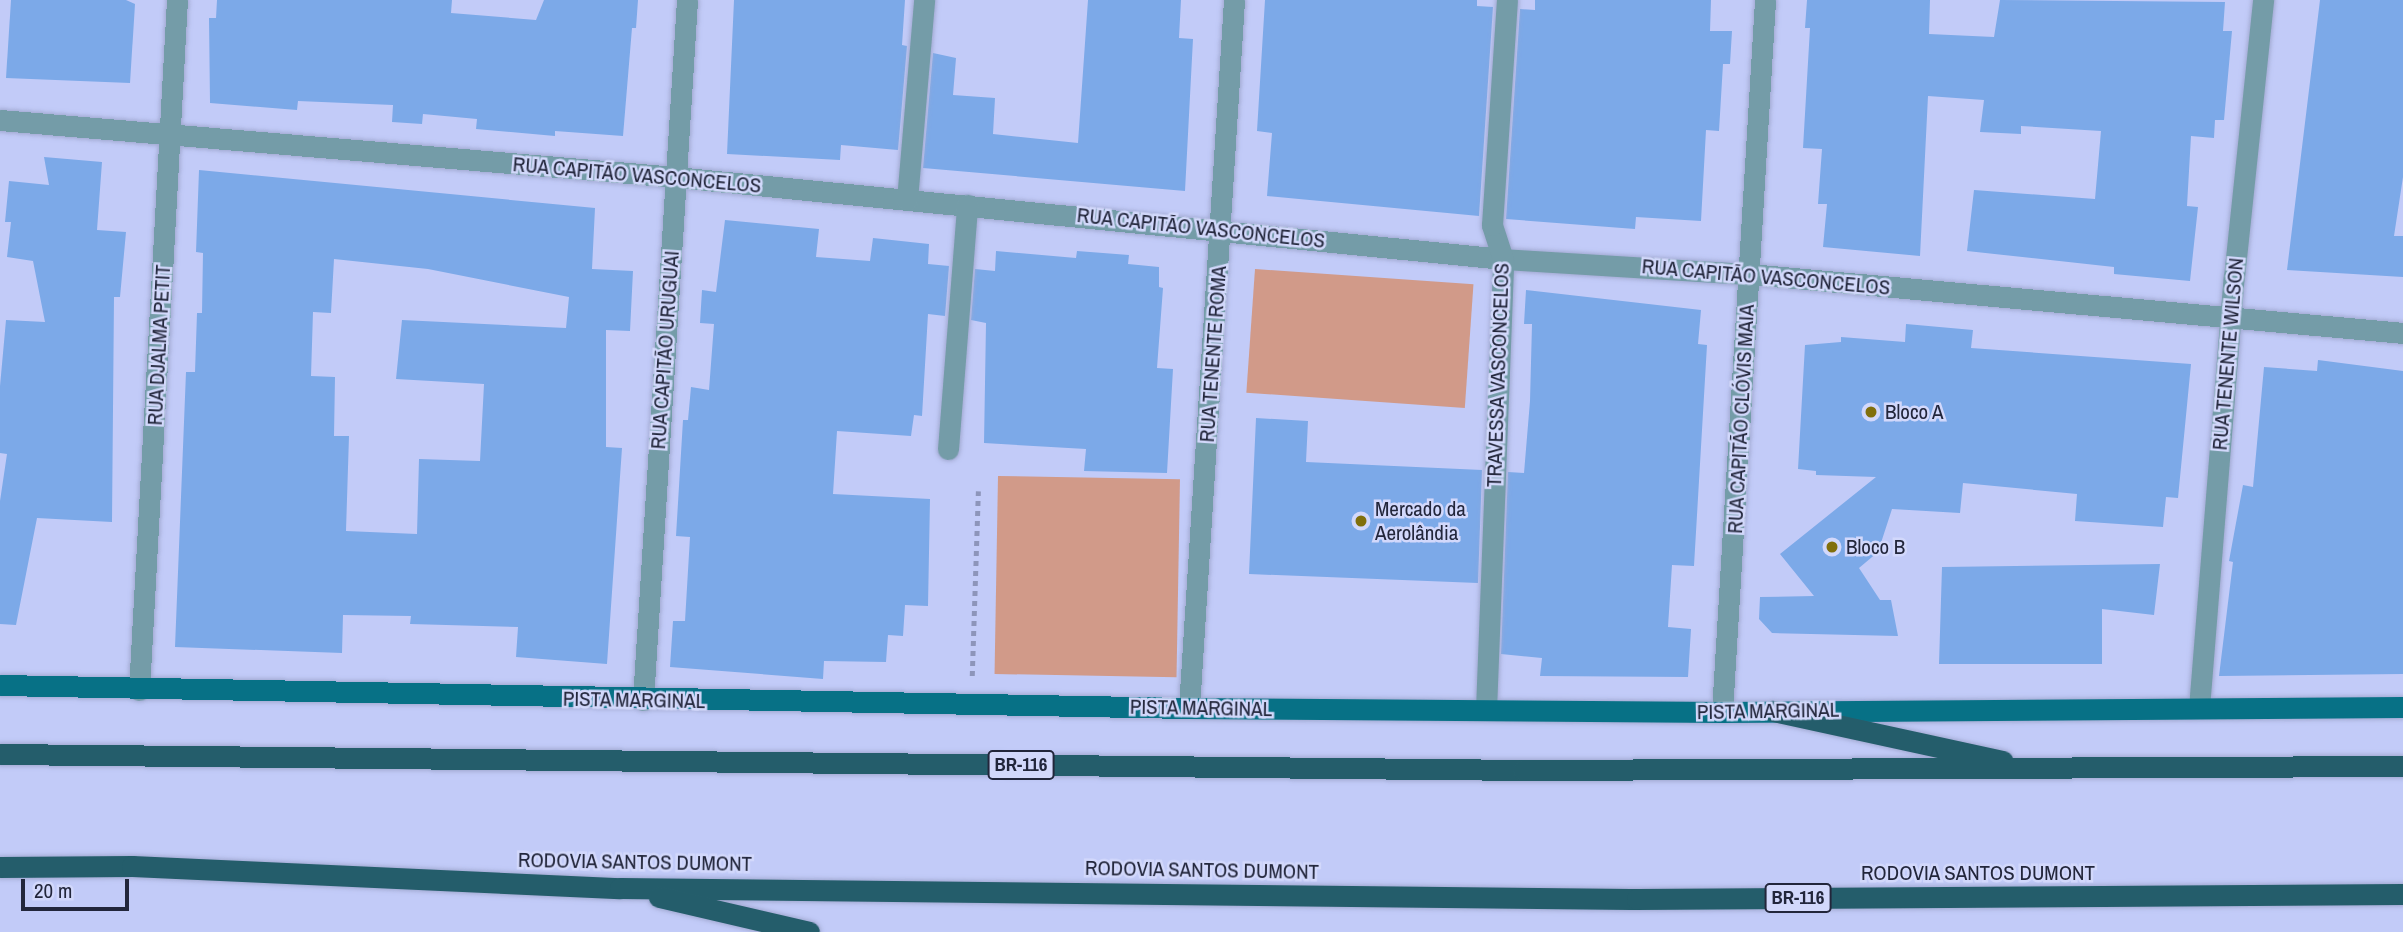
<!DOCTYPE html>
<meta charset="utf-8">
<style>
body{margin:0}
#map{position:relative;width:2403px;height:932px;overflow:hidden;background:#c2cbf8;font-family:"Archivo Narrow",sans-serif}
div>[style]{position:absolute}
.green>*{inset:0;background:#d19a89;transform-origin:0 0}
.building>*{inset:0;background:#7ca9e8}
.path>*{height:4.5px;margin-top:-2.25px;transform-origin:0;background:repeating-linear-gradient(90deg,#8d95ba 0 5px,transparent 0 10px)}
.roads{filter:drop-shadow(0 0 2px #a2aad2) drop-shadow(0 0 2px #a2aad2)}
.minor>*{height:21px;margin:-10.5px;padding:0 10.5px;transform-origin:10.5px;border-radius:10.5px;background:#749ca8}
.major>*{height:21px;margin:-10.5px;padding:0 10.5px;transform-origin:10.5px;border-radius:10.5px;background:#077186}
.highway>*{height:21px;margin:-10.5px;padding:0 10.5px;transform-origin:10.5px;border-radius:10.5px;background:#245d6b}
.dots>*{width:19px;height:19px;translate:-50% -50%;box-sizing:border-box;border:4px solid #d2d8fb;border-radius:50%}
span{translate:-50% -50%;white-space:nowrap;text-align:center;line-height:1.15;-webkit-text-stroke:5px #d2d8fb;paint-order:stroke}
.shield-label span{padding:2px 5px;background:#d2d8fb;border:2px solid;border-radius:5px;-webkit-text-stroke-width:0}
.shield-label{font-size:19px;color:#22263b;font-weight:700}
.street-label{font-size:21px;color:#22263b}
.poi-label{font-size:21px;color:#22263b}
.left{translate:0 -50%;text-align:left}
.scale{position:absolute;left:21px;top:879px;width:108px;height:32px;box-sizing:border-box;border:4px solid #22263b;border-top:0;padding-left:9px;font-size:21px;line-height:24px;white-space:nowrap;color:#22263b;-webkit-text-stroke:5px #d2d8fb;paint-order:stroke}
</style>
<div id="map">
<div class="green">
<i style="left:1255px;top:269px;width:219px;height:124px;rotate:4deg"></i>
<i style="left:998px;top:476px;width:182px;height:198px;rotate:1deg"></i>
</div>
<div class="building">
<i style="clip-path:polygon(11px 0,126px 0,135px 4px,130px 83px,6px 78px)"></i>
<i style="clip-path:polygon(217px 0,452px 0,451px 13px,536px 20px,544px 0,638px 0,636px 28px,632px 28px,623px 136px,555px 131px,555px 136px,476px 129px,477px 119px,423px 114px,422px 124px,392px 122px,393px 105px,298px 101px,297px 110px,210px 103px,209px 18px,216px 18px)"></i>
<i style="clip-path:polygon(734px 0,905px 0,902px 45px,907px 46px,898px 150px,841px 145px,840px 160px,727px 154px)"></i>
<i style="clip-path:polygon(1088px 0,1181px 0,1179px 38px,1193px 39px,1185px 191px,923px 168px,933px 53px,956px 58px,953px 95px,995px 98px,993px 134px,1078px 143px)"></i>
<i style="clip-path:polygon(1265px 0,1477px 0,1477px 6px,1493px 7px,1479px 216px,1267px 196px,1272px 133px,1257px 131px)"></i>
<i style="clip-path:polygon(1535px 0,1711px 0,1710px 31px,1732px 31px,1730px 64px,1723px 64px,1719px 131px,1706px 130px,1701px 221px,1636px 217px,1635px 229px,1506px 219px,1520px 9px,1535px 10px)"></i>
<i style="clip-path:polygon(1807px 0,1930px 0,1929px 34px,1994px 37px,2000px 0,2225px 2px,2223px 31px,2232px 31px,2224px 120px,2215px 120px,2214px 138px,2191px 136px,2187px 206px,2198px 207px,2190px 281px,2114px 274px,2114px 267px,1967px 251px,1974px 190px,2095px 199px,2101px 131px,2021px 126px,2021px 134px,1980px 132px,1984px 100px,1928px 96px,1920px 256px,1823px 247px,1827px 204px,1818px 204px,1822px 149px,1803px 148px,1810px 28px,1805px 28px)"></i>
<i style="clip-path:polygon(2320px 0,2403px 0,2403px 177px,2394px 236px,2403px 236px,2403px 277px,2287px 270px)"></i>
<i style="clip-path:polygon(44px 157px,102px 162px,97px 230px,126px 232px,120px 297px,114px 297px,112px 522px,37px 518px,16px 625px,0 624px,0 501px,7px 454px,0 453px,0 386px,6px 320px,45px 322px,33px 261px,7px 257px,11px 222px,5px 222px,9px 181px,49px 185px)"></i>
<i style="clip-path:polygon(evenodd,199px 170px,595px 208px,592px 269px,633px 271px,630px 331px,606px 330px,606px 447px,622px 448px,607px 664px,516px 657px,518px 627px,410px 624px,411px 616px,343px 615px,342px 653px,175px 647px,186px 372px,195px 372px,197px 313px,202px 313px,203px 253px,196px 252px,199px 170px,334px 259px,428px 269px,569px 297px,566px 328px,402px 320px,396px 379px,484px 384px,480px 461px,419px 459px,417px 534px,346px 531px,349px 436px,334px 436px,335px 377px,311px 376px,313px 312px,331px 313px,334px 259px)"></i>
<i style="clip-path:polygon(725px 220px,819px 229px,816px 257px,870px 261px,873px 238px,929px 244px,928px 264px,949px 266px,945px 316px,928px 314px,922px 416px,914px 415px,911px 436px,837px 431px,833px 494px,930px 499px,928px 606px,905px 605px,903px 636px,888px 635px,886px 662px,824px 661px,823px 679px,670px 667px,673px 621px,685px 621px,690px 537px,676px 536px,683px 420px,688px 420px,691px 387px,709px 390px,714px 324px,700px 323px,702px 290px,716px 292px)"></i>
<i style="clip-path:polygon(996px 251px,1076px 258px,1077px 251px,1129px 255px,1128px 264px,1159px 267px,1159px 287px,1163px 288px,1157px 368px,1173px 369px,1167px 473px,1084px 471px,1086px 449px,984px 443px,986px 323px,971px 320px,975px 269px,995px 271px)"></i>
<i style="clip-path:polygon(1526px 290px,1701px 310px,1698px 344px,1707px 345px,1694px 566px,1672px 565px,1668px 627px,1691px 629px,1688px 677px,1540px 676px,1542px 658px,1501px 654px,1508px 472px,1524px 473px,1530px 401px,1532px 324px,1524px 324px)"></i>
<i style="clip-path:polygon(1906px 324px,1973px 330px,1971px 348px,2191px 364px,2178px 498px,2166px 497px,2163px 527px,2075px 521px,2077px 494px,1963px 483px,1960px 513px,1892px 509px,1878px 552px,1859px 568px,1880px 600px,1891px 600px,1898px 636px,1772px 633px,1759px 619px,1760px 597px,1814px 596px,1780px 554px,1876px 477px,1816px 475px,1816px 471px,1798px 469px,1805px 345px,1841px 342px,1841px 337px,1905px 342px)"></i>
<i style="clip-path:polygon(2318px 360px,2403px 371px,2403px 674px,2219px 676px,2233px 562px,2229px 561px,2243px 485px,2253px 487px,2264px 367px,2317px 371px)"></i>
<i style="clip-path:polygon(1256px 418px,1308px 421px,1306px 462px,1482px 470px,1478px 583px,1249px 574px)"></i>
<i style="clip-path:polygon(2160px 564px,2154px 615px,2102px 609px,2102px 664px,1939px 664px,1942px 567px)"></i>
</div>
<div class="path">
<i style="left:972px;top:676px;width:185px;rotate:-88.1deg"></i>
</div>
<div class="roads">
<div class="minor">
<i style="left:0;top:120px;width:678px;rotate:4.82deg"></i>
<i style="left:676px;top:177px;width:831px;rotate:5.66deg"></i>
<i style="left:1503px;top:259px;width:246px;rotate:3.5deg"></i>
<i style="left:1749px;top:274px;width:657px;rotate:5.15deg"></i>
<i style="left:907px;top:200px;width:201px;rotate:-85.1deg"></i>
<i style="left:948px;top:449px;width:245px;rotate:-85.5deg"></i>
<i style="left:139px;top:690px;width:691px;rotate:-86.85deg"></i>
<i style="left:643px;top:700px;width:701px;rotate:-86.4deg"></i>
<i style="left:1189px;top:708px;width:709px;rotate:-86.36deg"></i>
<i style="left:2199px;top:708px;width:432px;rotate:-85.4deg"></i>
<i style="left:2234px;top:277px;width:279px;rotate:-84deg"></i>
<i style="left:1486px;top:710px;width:451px;rotate:-87.8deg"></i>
<i style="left:1503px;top:259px;width:36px;rotate:-108deg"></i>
<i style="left:1492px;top:225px;width:225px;rotate:-86.2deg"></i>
<i style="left:1722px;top:712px;width:713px;rotate:-86.54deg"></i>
</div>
<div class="major">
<i style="left:0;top:685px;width:1189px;rotate:1.11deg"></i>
<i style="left:1189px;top:708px;width:533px;rotate:0.43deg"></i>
<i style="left:1722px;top:712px;width:681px;rotate:-0.42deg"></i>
</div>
<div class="highway">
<i style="left:1773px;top:711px;width:235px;rotate:12.3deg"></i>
<i style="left:0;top:754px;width:1523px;rotate:0.6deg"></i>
<i style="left:1523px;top:770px;width:880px;rotate:-0.26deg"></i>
<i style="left:0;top:867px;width:132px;rotate:-0.4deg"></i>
<i style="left:132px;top:866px;width:488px;rotate:2.6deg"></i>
<i style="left:620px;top:888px;width:1017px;rotate:0.62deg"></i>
<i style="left:1637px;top:899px;width:766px;rotate:-0.37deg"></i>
<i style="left:659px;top:897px;width:154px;rotate:13.1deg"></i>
</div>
</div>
<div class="dots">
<i style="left:1871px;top:412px;background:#816f0c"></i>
<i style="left:1361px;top:521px;background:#816f0c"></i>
<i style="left:1832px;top:547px;background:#816f0c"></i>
</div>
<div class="shield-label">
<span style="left:1021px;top:765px">BR-116</span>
<span style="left:1798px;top:898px">BR-116</span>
</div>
<div class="street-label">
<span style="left:637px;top:175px;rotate:5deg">RUA CAPITÃO VASCONCELOS</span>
<span style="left:1201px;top:228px;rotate:6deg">RUA CAPITÃO VASCONCELOS</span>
<span style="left:1766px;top:277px;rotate:5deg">RUA CAPITÃO VASCONCELOS</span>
<span style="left:159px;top:345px;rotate:-87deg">RUA DJALMA PETIT</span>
<span style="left:665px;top:350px;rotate:-86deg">RUA CAPITÃO URUGUAI</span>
<span style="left:1213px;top:354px;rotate:-86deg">RUA TENENTE ROMA</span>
<span style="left:2228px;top:354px;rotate:-85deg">RUA TENENTE WILSON</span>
<span style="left:1498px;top:375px;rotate:-88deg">TRAVESSA VASCONCELOS</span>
<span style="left:1741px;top:419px;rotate:-87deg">RUA CAPITÃO CLÓVIS MAIA</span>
<span style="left:634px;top:700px;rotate:1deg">PISTA MARGINAL</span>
<span style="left:1201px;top:708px;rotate:1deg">PISTA MARGINAL</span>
<span style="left:1768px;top:711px;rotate:-1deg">PISTA MARGINAL</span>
<span style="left:635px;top:862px;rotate:1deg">RODOVIA SANTOS DUMONT</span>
<span style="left:1202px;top:870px;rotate:1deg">RODOVIA SANTOS DUMONT</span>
<span style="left:1978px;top:873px">RODOVIA SANTOS DUMONT</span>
</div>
<div class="poi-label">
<span class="left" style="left:1885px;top:412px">Bloco A</span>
<span class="left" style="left:1375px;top:521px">Mercado da<br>Aerolândia</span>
<span class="left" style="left:1846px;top:547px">Bloco B</span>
</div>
<div class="scale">20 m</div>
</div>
